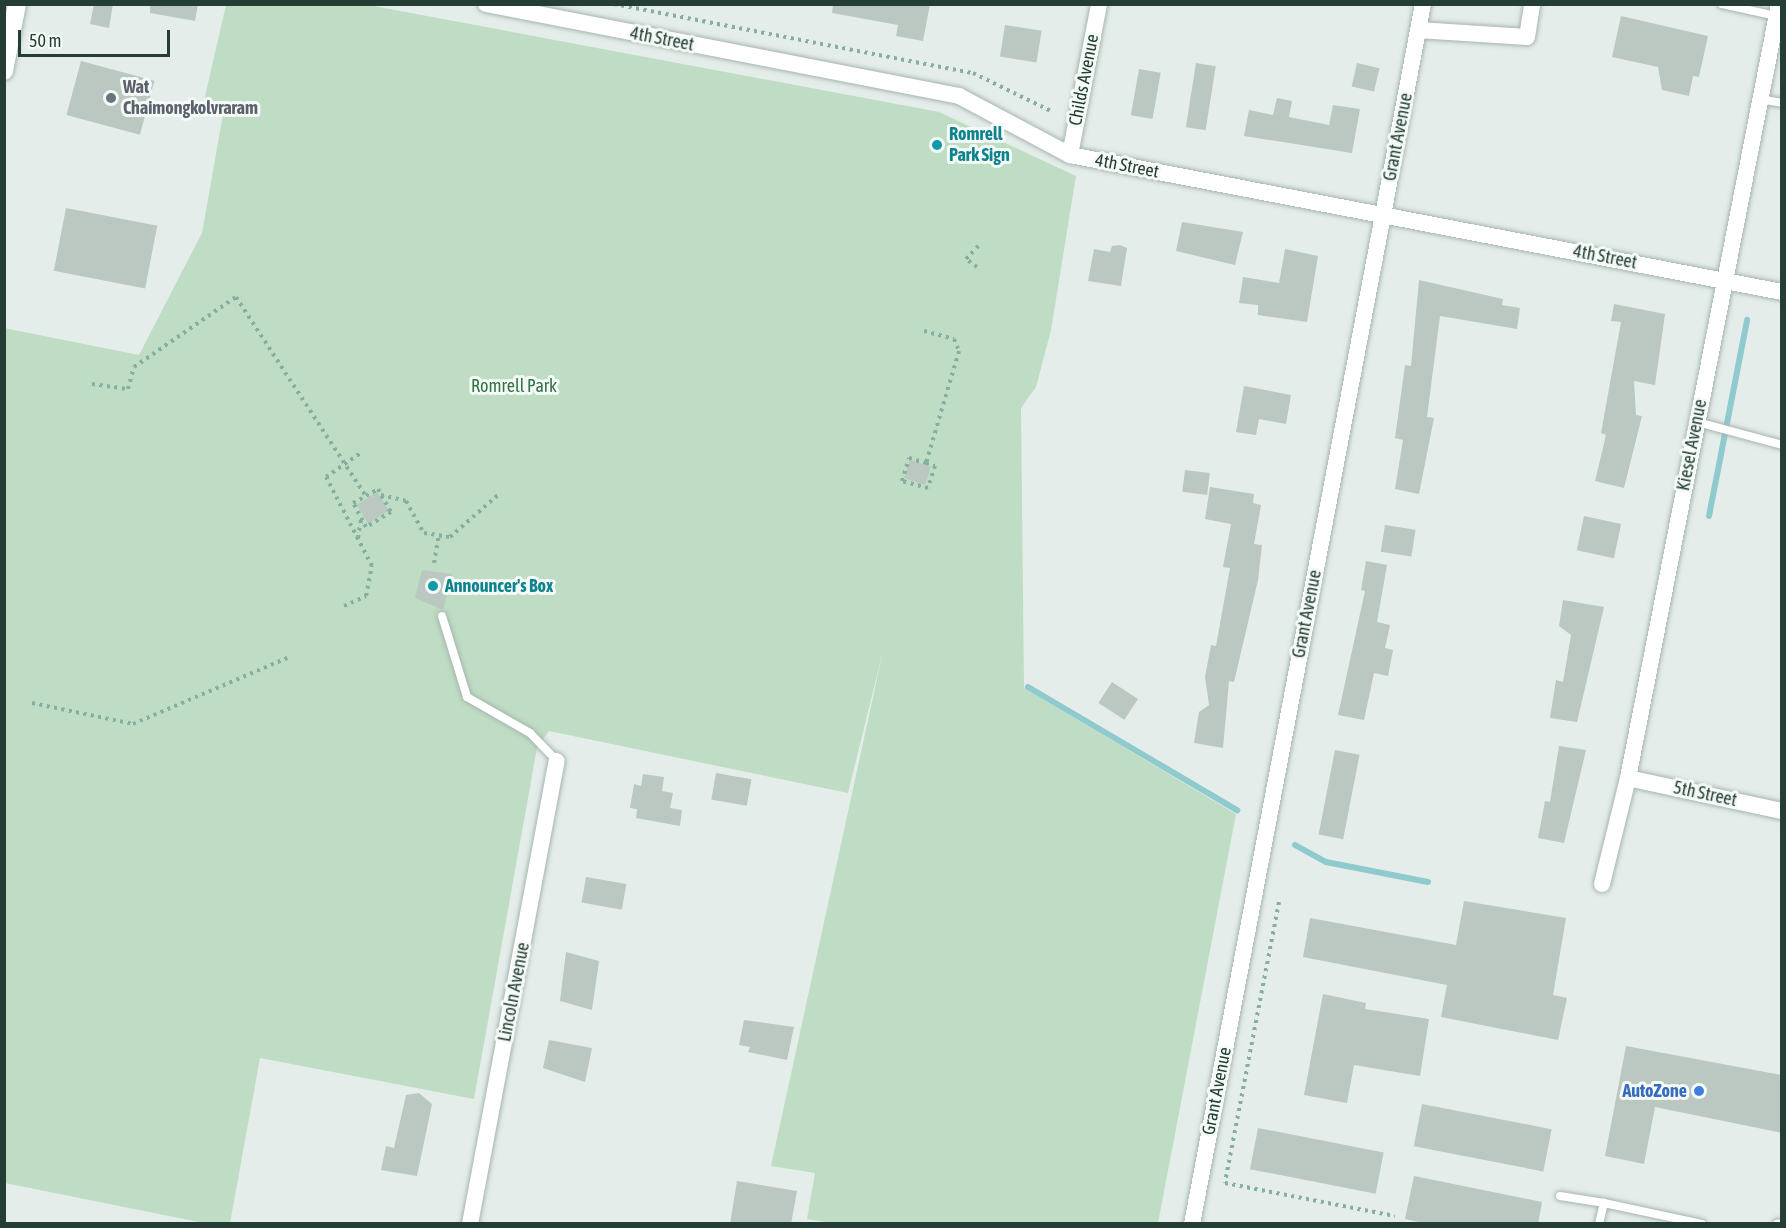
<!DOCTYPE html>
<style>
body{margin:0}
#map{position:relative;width:1786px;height:1228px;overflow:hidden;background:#e4ede9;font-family:"Asap Condensed",sans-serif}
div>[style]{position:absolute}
.green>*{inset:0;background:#beddc4}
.stream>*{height:6px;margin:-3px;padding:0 3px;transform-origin:3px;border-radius:3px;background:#8fcacf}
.building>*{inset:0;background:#bac8c1;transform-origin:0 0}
.path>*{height:4px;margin-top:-2px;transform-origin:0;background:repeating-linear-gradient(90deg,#86af9f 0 3px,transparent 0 7.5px)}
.roads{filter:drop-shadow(0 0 2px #a7b5af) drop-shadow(0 0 2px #a7b5af)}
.service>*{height:8px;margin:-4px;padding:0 4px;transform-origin:4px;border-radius:4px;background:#fff}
.minor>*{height:16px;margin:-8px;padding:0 8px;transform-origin:8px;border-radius:8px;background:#fff}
.secondary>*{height:18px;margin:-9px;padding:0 9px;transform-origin:9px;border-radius:9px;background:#fff}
.dots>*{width:16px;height:16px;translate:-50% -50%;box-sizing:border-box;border:3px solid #f5faf7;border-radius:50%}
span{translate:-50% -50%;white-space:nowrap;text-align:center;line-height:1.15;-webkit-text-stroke:6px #f5faf7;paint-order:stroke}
.street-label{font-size:18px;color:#243e35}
.worship-label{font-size:18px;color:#5b616d;font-weight:700}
.left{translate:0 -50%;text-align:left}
.culture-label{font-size:18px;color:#0d838f;font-weight:700}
.park-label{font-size:18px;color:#307345}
.shop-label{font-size:18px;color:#366cbe;font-weight:700}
.right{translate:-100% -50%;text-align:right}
.frame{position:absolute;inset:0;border:6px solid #243e35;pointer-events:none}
.scale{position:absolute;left:18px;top:30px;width:152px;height:27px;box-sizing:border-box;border:3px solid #243e35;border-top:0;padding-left:8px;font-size:18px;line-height:21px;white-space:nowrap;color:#243e35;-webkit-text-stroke:4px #f5faf7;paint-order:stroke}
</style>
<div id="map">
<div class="green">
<i style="clip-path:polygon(226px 5px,368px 5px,939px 112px,1076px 176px,1051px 330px,1036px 387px,1021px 408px,1024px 688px,1236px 814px,1158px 1223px,831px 1223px,807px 1219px,815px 1173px,771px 1166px,883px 651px,848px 793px,549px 731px,537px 748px,474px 1099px,260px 1058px,230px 1223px,204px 1223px,5px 1183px,4px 328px,139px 355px,202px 233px,224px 109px,203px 105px)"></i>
</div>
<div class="stream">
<i style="left:1709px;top:516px;width:200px;rotate:-79deg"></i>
<i style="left:1028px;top:687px;width:243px;rotate:30.5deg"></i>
<i style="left:1295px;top:845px;width:35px;rotate:29deg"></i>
<i style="left:1326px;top:862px;width:104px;rotate:11.1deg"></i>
</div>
<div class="building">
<i style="clip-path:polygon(94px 4px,113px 4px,109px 28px,90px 24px)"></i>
<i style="clip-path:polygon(150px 4px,198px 4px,195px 21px,150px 13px)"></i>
<i style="clip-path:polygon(833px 4px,930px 4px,923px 41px,896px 36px,898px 25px,832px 13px)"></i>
<i style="clip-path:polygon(1621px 16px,1708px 36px,1699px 77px,1693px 76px,1689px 96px,1662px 90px,1658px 67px,1612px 57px)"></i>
<i style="left:1005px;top:25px;width:37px;height:32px;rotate:9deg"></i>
<i style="left:81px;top:61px;width:76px;height:56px;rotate:15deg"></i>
<i style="left:1196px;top:63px;width:20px;height:65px;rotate:9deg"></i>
<i style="left:1357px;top:63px;width:23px;height:24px;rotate:13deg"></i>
<i style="left:1139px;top:69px;width:22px;height:47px;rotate:10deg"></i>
<i style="clip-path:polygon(1277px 98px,1292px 101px,1289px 117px,1329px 125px,1333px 105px,1360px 109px,1352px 153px,1244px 136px,1249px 110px,1273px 115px)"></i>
<i style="left:66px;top:208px;width:93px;height:64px;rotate:11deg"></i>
<i style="clip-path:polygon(1182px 222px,1243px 232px,1235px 265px,1176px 251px)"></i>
<i style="clip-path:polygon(1120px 245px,1127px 248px,1121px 286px,1088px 281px,1094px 249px,1110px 252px,1112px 246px)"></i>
<i style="clip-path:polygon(1285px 249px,1318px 256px,1307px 322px,1258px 315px,1258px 305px,1239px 303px,1243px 277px,1279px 283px)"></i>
<i style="clip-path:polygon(1419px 280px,1503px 299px,1502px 305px,1520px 308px,1517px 329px,1440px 316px,1427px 417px,1434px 418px,1419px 494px,1395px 489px,1403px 440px,1395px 438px,1405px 365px,1411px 366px)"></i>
<i style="clip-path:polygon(1614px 304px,1665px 314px,1655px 385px,1634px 381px,1636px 415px,1642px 416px,1624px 488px,1595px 481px,1606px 435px,1601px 433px,1621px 322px,1611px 321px)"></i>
<i style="clip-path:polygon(1244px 386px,1291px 395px,1286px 424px,1259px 419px,1256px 435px,1236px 432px)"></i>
<i style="left:910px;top:460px;width:22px;height:19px;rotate:18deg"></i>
<i style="left:1185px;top:470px;width:25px;height:22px;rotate:7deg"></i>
<i style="clip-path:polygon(1210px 487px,1254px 494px,1253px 503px,1261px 505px,1254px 544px,1262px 545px,1258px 580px,1234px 682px,1229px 681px,1223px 748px,1194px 743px,1199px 712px,1209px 705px,1205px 677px,1211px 645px,1216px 646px,1230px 568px,1223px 567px,1231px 524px,1205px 519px)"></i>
<i style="left:377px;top:492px;width:22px;height:24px;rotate:58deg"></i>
<i style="left:1584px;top:516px;width:38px;height:35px;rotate:12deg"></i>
<i style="left:1385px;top:525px;width:31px;height:27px;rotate:9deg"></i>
<i style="clip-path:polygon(1366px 561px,1387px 565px,1377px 622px,1390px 625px,1385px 648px,1393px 650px,1388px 676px,1374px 673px,1364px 720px,1338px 715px,1365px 591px,1361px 590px)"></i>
<i style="clip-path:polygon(422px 570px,452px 574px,443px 610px,415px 598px)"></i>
<i style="clip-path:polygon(1563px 600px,1604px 607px,1577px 722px,1550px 718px,1556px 680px,1563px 682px,1571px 635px,1559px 626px)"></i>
<i style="left:1112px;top:682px;width:31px;height:25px;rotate:33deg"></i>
<i style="clip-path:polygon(1559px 746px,1586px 750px,1564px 843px,1538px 838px,1545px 801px,1550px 802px)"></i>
<i style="left:1335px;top:750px;width:25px;height:86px;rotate:11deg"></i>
<i style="left:716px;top:773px;width:36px;height:27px;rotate:10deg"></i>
<i style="clip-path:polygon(643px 774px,664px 777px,662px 791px,673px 793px,670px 808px,682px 810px,680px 826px,636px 818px,637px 809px,630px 808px,634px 784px,641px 786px)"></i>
<i style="left:586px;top:877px;width:41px;height:26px;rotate:10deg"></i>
<i style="clip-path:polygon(1464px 901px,1566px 918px,1553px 995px,1567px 998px,1558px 1040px,1441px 1017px,1447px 985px,1303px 957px,1310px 918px,1456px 945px)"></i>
<i style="clip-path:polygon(566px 952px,599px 961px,592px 1010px,560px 1001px)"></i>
<i style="clip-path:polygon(1323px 994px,1366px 1003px,1365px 1009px,1429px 1019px,1420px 1076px,1354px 1065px,1347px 1103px,1304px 1095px)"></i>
<i style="clip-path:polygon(744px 1020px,794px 1027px,787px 1060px,748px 1052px,750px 1047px,739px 1045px)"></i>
<i style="clip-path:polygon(549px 1040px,592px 1048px,585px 1082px,543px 1068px)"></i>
<i style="clip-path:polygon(1626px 1046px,1782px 1075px,1782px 1133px,1655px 1107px,1644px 1164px,1605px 1156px)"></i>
<i style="clip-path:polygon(419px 1093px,432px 1104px,417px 1176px,381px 1170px,386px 1146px,394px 1148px,406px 1095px)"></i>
<i style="left:1422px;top:1104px;width:132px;height:43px;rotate:11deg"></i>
<i style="left:1258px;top:1128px;width:128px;height:42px;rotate:11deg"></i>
<i style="clip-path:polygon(1414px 1176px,1542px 1202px,1538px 1224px,1427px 1224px,1405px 1219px)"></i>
<i style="clip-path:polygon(737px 1181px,797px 1191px,791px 1224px,730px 1224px)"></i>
</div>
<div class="path">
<i style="left:614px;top:4px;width:366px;rotate:10.9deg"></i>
<i style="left:973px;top:73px;width:87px;rotate:26deg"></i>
<i style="left:977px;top:267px;width:14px;rotate:-144deg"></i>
<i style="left:966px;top:259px;width:18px;rotate:-47deg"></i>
<i style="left:924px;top:331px;width:31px;rotate:15deg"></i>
<i style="left:954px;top:339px;width:13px;rotate:67deg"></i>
<i style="left:959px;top:351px;width:117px;rotate:106.4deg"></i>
<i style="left:926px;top:463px;width:9px;rotate:18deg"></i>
<i style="left:935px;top:466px;width:23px;rotate:108deg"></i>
<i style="left:928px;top:488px;width:27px;rotate:-165deg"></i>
<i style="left:902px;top:481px;width:24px;rotate:-73deg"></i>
<i style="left:909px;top:458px;width:18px;rotate:16deg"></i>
<i style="left:92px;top:384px;width:36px;rotate:8deg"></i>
<i style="left:128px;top:389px;width:23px;rotate:-75deg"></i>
<i style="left:134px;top:367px;width:124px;rotate:-34.5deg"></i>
<i style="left:236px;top:297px;width:236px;rotate:56.9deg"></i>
<i style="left:378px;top:489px;width:26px;rotate:61deg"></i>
<i style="left:391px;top:512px;width:29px;rotate:149deg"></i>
<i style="left:366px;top:527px;width:27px;rotate:-118deg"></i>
<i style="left:353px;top:503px;width:29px;rotate:-29deg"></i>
<i style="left:381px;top:495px;width:26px;rotate:13deg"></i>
<i style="left:406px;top:501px;width:37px;rotate:61deg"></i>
<i style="left:424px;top:533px;width:26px;rotate:9deg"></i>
<i style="left:450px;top:537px;width:64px;rotate:-41.2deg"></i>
<i style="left:358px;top:538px;width:19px;rotate:-81deg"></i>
<i style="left:434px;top:563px;width:28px;rotate:-80deg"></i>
<i style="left:344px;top:606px;width:24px;rotate:-24deg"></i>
<i style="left:366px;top:596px;width:31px;rotate:-79deg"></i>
<i style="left:372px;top:566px;width:100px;rotate:-117.3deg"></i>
<i style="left:326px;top:477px;width:44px;rotate:-34.8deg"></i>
<i style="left:32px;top:703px;width:103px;rotate:11.7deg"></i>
<i style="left:133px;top:724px;width:168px;rotate:-23.2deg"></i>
<i style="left:1279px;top:902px;width:286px;rotate:100.9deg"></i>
<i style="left:1225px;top:1183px;width:173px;rotate:11deg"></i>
</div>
<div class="roads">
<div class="service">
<i style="left:1722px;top:4px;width:55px;rotate:12.5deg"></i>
<i style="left:1760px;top:99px;width:22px;rotate:10deg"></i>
<i style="left:1697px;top:422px;width:88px;rotate:15.1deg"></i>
<i style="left:442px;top:616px;width:85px;rotate:72.8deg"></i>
<i style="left:467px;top:697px;width:73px;rotate:29.7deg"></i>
<i style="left:530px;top:733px;width:39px;rotate:46deg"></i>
<i style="left:1560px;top:1196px;width:45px;rotate:9deg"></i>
<i style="left:1599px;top:1224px;width:22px;rotate:-77deg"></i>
<i style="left:1604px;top:1203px;width:100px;rotate:12.1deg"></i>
<i style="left:1777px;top:1224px;width:5px;rotate:-11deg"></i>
</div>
<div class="minor">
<i style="left:486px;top:4px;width:482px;rotate:11deg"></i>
<i style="left:959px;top:96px;width:126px;rotate:28deg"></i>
<i style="left:1070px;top:155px;width:725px;rotate:10.89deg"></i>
<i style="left:1418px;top:30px;width:109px;rotate:3.7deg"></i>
<i style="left:1527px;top:37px;width:33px;rotate:-81deg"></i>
<i style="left:1070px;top:155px;width:154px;rotate:-79.1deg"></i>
<i style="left:1628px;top:778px;width:157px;rotate:12.1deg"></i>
<i style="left:1602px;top:884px;width:109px;rotate:-76.2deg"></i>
<i style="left:1628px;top:778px;width:789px;rotate:-78.96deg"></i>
<i style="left:470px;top:1224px;width:471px;rotate:-79.4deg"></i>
<i style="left:1192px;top:1224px;width:1242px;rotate:-79.28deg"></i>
</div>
<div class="secondary">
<i style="left:4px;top:71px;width:68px;rotate:-79deg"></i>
</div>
</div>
<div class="dots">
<i style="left:111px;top:98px;background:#6b7280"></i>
<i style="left:937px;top:145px;background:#0f9aa8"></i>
<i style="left:433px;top:586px;background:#0f9aa8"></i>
<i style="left:1699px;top:1091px;background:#3f7fe0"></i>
</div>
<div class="street-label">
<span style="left:662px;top:39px;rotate:11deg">4th Street</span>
<span style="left:1084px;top:80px;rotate:-79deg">Childs Avenue</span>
<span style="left:1398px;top:137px;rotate:-79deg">Grant Avenue</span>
<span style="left:1127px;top:166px;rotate:11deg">4th Street</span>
<span style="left:1605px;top:257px;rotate:11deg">4th Street</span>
<span style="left:1692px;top:445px;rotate:-79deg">Kiesel Avenue</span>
<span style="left:1307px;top:614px;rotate:-79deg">Grant Avenue</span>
<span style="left:1705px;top:794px;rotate:12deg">5th Street</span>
<span style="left:514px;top:992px;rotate:-79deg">Lincoln Avenue</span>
<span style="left:1217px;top:1091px;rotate:-79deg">Grant Avenue</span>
</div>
<div class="worship-label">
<span class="left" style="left:123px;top:98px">Wat<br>Chaimongkolvraram</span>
</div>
<div class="culture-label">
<span class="left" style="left:949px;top:145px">Romrell<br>Park Sign</span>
<span class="left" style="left:445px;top:586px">Announcer's Box</span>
</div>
<div class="park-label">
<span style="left:514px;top:386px">Romrell Park</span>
</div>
<div class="shop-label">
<span class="right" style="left:1687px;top:1091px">AutoZone</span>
</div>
<div class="frame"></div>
<div class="scale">50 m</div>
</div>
